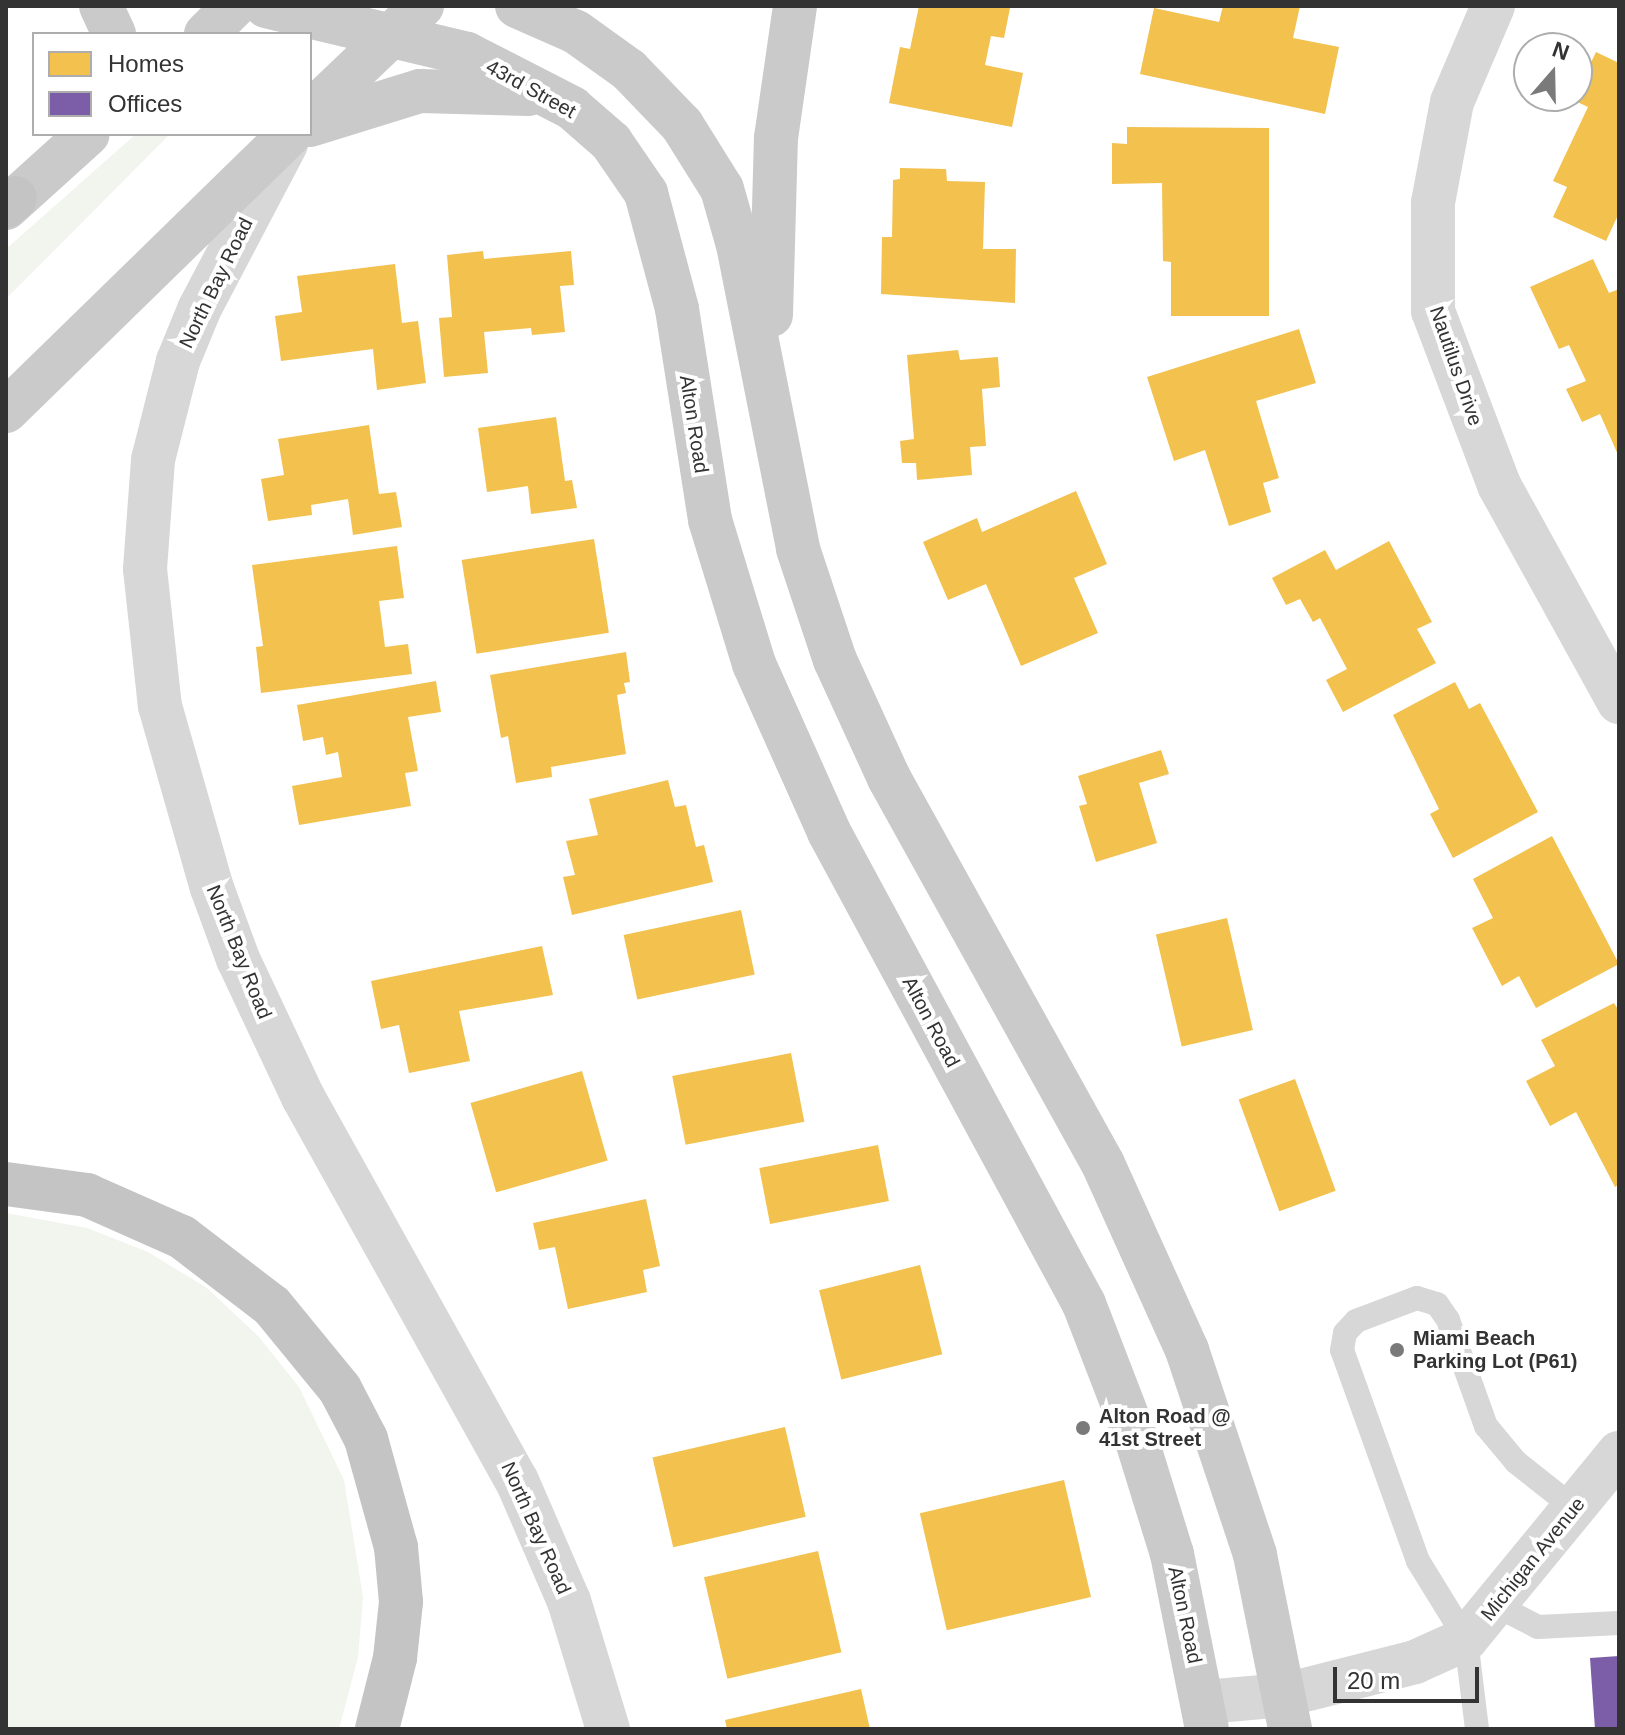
<!DOCTYPE html>
<style>
body{margin:0}
#map{position:relative;width:1625px;height:1735px;overflow:hidden;background:#fff;font-family:Arial,sans-serif}
div>[style]{position:absolute}
.green>*{inset:0;background:#f1f5ed}
.homes>*{inset:0;background:#f2c14e;transform-origin:0 0}
.offices>*{inset:0;background:#7b5ea7}
.service>*{height:24px;margin:-12px;padding:0 12px;transform-origin:12px;border-radius:12px;background:#d7d7d7}
.minor>*{height:44px;margin:-22px;padding:0 22px;transform-origin:22px;border-radius:22px;background:#d7d7d7}
.primary>*{height:44px;margin:-22px;padding:0 22px;transform-origin:22px;border-radius:22px;background:#cacaca}
.motorway>*{height:44px;margin:-22px;padding:0 22px;transform-origin:22px;border-radius:22px;background:#c4c4c4}
.dots>*{width:22px;height:22px;translate:-50% -50%;box-sizing:border-box;border:4px solid #fff;border-radius:50%}
span{translate:-50% -50%;white-space:nowrap;text-align:center;line-height:1.15;-webkit-text-stroke:8px #fff;paint-order:stroke}
.street-label{font-size:20px;color:#333}
.poi-label{font-size:20px;color:#333;font-weight:700}
.left{translate:0 -50%;text-align:left}
.frame{position:absolute;inset:0;border:8px solid #333;pointer-events:none}
.legend{position:absolute;left:32px;top:32px;width:280px;height:104px;box-sizing:border-box;background:#fff;border:2px solid #adadad;margin:0;padding:10px 14px;list-style:none;font-size:24px;color:#333}
.legend li{display:flex;align-items:center;gap:16px;height:40px}
.legend b{width:40px;border:2px solid #adadad}
.north{position:absolute;left:1513px;top:32px;width:80px;height:80px;box-sizing:border-box;background:#fff;border:2px solid #adadad;border-radius:50%;rotate:20deg;font-size:22px;font-weight:700;line-height:32px;text-align:center;color:#333}
.north::after{content:'';display:block;margin:auto;width:28px;height:36px;background:#7a7a7a;clip-path:polygon(50% 0,100% 100%,50% 72%,0 100%)}
.scale{position:absolute;left:1333px;top:1667px;width:146px;height:36px;box-sizing:border-box;border:4px solid #333;border-top:0;padding-left:10px;font-size:24px;line-height:28px;white-space:nowrap;color:#333;-webkit-text-stroke:6px #fff;paint-order:stroke}
</style>
<div id="map">
<div class="green">
<i style="clip-path:polygon(136px 134px,170px 134px,6px 299px,6px 249px)"></i>
<i style="clip-path:polygon(6px 1213px,87px 1228px,148px 1252px,207px 1288px,259px 1337px,299px 1387px,344px 1480px,363px 1597px,358px 1657px,339px 1729px,6px 1729px)"></i>
</div>
<div class="homes">
<i style="clip-path:polygon(919px 6px,1010px 8px,1004px 38px,991px 36px,985px 65px,1023px 73px,1012px 127px,889px 103px,900px 47px,910px 49px)"></i>
<i style="clip-path:polygon(1223px 6px,1300px 6px,1293px 38px,1339px 47px,1325px 114px,1140px 74px,1154px 8px,1219px 22px)"></i>
<i style="clip-path:polygon(1596px 52px,1619px 63px,1619px 213px,1606px 241px,1553px 217px,1567px 187px,1553px 181px,1588px 107px,1573px 100px)"></i>
<i style="clip-path:polygon(1127px 127px,1269px 128px,1269px 316px,1171px 316px,1171px 262px,1163px 261px,1162px 183px,1112px 184px,1112px 143px,1127px 144px)"></i>
<i style="clip-path:polygon(900px 168px,946px 169px,947px 181px,985px 182px,983px 249px,1016px 249px,1015px 303px,881px 294px,882px 237px,892px 237px,893px 180px,900px 179px)"></i>
<i style="clip-path:polygon(483px 251px,484px 259px,571px 251px,574px 285px,560px 286px,565px 332px,532px 335px,531px 328px,484px 332px,488px 373px,444px 377px,439px 318px,452px 317px,447px 255px)"></i>
<i style="clip-path:polygon(1593px 259px,1609px 293px,1619px 289px,1619px 457px,1600px 414px,1582px 422px,1566px 389px,1586px 381px,1569px 345px,1559px 349px,1530px 287px)"></i>
<i style="clip-path:polygon(395px 264px,402px 323px,418px 321px,426px 383px,377px 390px,373px 349px,281px 361px,275px 316px,302px 312px,297px 276px)"></i>
<i style="clip-path:polygon(1299px 329px,1316px 383px,1256px 401px,1279px 478px,1263px 483px,1271px 512px,1229px 526px,1205px 450px,1174px 461px,1147px 377px)"></i>
<i style="clip-path:polygon(958px 350px,960px 360px,998px 357px,1000px 387px,982px 389px,986px 446px,970px 447px,972px 475px,917px 480px,916px 463px,902px 463px,900px 441px,914px 439px,907px 355px)"></i>
<i style="clip-path:polygon(556px 417px,565px 481px,572px 480px,577px 508px,531px 514px,528px 486px,487px 492px,478px 428px)"></i>
<i style="clip-path:polygon(369px 425px,379px 494px,396px 492px,402px 527px,353px 535px,348px 499px,311px 505px,312px 515px,268px 521px,261px 479px,284px 475px,278px 439px)"></i>
<i style="clip-path:polygon(1076px 491px,1107px 564px,1074px 578px,1098px 633px,1021px 666px,986px 584px,948px 600px,923px 542px,977px 518px,982px 532px)"></i>
<i style="left:594px;top:539px;width:95px;height:134px;rotate:81deg"></i>
<i style="clip-path:polygon(1389px 541px,1432px 622px,1417px 629px,1436px 663px,1343px 712px,1326px 680px,1347px 669px,1320px 618px,1313px 622px,1300px 599px,1286px 605px,1272px 578px,1325px 550px,1336px 570px)"></i>
<i style="clip-path:polygon(397px 546px,404px 598px,379px 601px,385px 647px,408px 644px,412px 674px,261px 693px,256px 647px,263px 646px,252px 565px)"></i>
<i style="clip-path:polygon(626px 652px,630px 682px,624px 683px,626px 693px,617px 695px,626px 754px,551px 767px,552px 777px,516px 783px,508px 736px,501px 738px,490px 675px)"></i>
<i style="clip-path:polygon(436px 681px,441px 712px,408px 717px,418px 771px,405px 773px,411px 806px,299px 825px,292px 786px,342px 777px,338px 752px,326px 755px,323px 737px,303px 741px,297px 705px)"></i>
<i style="clip-path:polygon(1455px 682px,1469px 709px,1480px 703px,1538px 812px,1453px 858px,1430px 814px,1439px 809px,1393px 715px)"></i>
<i style="clip-path:polygon(1161px 750px,1169px 774px,1139px 783px,1157px 843px,1096px 862px,1079px 806px,1087px 804px,1078px 776px)"></i>
<i style="clip-path:polygon(668px 780px,675px 807px,686px 805px,696px 847px,704px 845px,713px 882px,572px 915px,563px 877px,575px 875px,566px 841px,598px 835px,589px 799px)"></i>
<i style="clip-path:polygon(1552px 836px,1619px 964px,1536px 1008px,1519px 976px,1502px 986px,1472px 928px,1493px 918px,1473px 879px)"></i>
<i style="left:741px;top:910px;width:66px;height:120px;rotate:78deg"></i>
<i style="left:1227px;top:918px;width:115px;height:73px;rotate:77deg"></i>
<i style="clip-path:polygon(542px 946px,553px 995px,459px 1011px,470px 1061px,409px 1073px,399px 1025px,381px 1029px,371px 981px)"></i>
<i style="clip-path:polygon(1614px 1003px,1619px 1011px,1619px 1184px,1615px 1187px,1576px 1112px,1550px 1126px,1526px 1081px,1555px 1066px,1541px 1040px)"></i>
<i style="left:791px;top:1053px;width:70px;height:121px;rotate:79deg"></i>
<i style="left:582px;top:1071px;width:93px;height:116px;rotate:74deg"></i>
<i style="left:1295px;top:1079px;width:119px;height:60px;rotate:70deg"></i>
<i style="left:878px;top:1145px;width:57px;height:121px;rotate:79deg"></i>
<i style="clip-path:polygon(646px 1199px,660px 1266px,643px 1270px,647px 1292px,568px 1309px,555px 1247px,539px 1250px,533px 1223px)"></i>
<i style="left:920px;top:1265px;width:92px;height:104px;rotate:76deg"></i>
<i style="left:785px;top:1427px;width:92px;height:136px;rotate:77deg"></i>
<i style="left:1064px;top:1480px;width:120px;height:148px;rotate:77deg"></i>
<i style="left:818px;top:1551px;width:104px;height:117px;rotate:77deg"></i>
<i style="clip-path:polygon(861px 1689px,870px 1729px,727px 1729px,725px 1720px)"></i>
</div>
<div class="offices">
<i style="clip-path:polygon(1619px 1656px,1619px 1729px,1595px 1729px,1590px 1658px)"></i>
</div>
<div class="service">
<i style="left:1497px;top:1606px;width:46px;rotate:27.1deg"></i>
<i style="left:1538px;top:1627px;width:81px;rotate:-2.8deg"></i>
<i style="left:1477px;top:1729px;width:91px;rotate:-97deg"></i>
<i style="left:1466px;top:1639px;width:92px;rotate:-121.6deg"></i>
<i style="left:1418px;top:1561px;width:224px;rotate:-109.8deg"></i>
<i style="left:1342px;top:1350px;width:17px;rotate:-80deg"></i>
<i style="left:1345px;top:1333px;width:16px;rotate:-47deg"></i>
<i style="left:1356px;top:1321px;width:65px;rotate:-20.7deg"></i>
<i style="left:1417px;top:1298px;width:21px;rotate:17deg"></i>
<i style="left:1437px;top:1304px;width:19px;rotate:55deg"></i>
<i style="left:1448px;top:1320px;width:113px;rotate:70.3deg"></i>
<i style="left:1486px;top:1426px;width:47px;rotate:50.2deg"></i>
<i style="left:1516px;top:1462px;width:74px;rotate:38.4deg"></i>
</div>
<div class="minor">
<i style="left:1493px;top:6px;width:104px;rotate:113.1deg"></i>
<i style="left:1452px;top:102px;width:103px;rotate:100.7deg"></i>
<i style="left:1433px;top:203px;width:108px;rotate:90deg"></i>
<i style="left:1433px;top:311px;width:186px;rotate:69.2deg"></i>
<i style="left:1499px;top:485px;width:248px;rotate:61.1deg"></i>
<i style="left:286px;top:144px;width:187px;rotate:117.7deg"></i>
<i style="left:199px;top:310px;width:55px;rotate:112.4deg"></i>
<i style="left:178px;top:361px;width:102px;rotate:104.2deg"></i>
<i style="left:153px;top:460px;width:109px;rotate:94.2deg"></i>
<i style="left:145px;top:569px;width:138px;rotate:83.8deg"></i>
<i style="left:160px;top:706px;width:189px;rotate:74.1deg"></i>
<i style="left:212px;top:888px;width:76px;rotate:69.9deg"></i>
<i style="left:238px;top:959px;width:153px;rotate:64.8deg"></i>
<i style="left:303px;top:1097px;width:440px;rotate:60.9deg"></i>
<i style="left:517px;top:1481px;width:131px;rotate:66.6deg"></i>
<i style="left:569px;top:1601px;width:134px;rotate:73.1deg"></i>
<i style="left:1204px;top:1702px;width:81px;rotate:-4.9deg"></i>
<i style="left:1285px;top:1695px;width:134px;rotate:-14.2deg"></i>
<i style="left:1415px;top:1662px;width:56px;rotate:-24.3deg"></i>
<i style="left:1466px;top:1639px;width:241px;rotate:-50.6deg"></i>
</div>
<div class="primary">
<i style="left:101px;top:6px;width:31px;rotate:65deg"></i>
<i style="left:266px;top:6px;width:207px;rotate:13.4deg"></i>
<i style="left:467px;top:54px;width:118px;rotate:27.2deg"></i>
<i style="left:572px;top:108px;width:52px;rotate:41.1deg"></i>
<i style="left:611px;top:142px;width:62px;rotate:55.5deg"></i>
<i style="left:646px;top:193px;width:120px;rotate:75deg"></i>
<i style="left:677px;top:309px;width:214px;rotate:81.1deg"></i>
<i style="left:710px;top:520px;width:151px;rotate:73deg"></i>
<i style="left:754px;top:664px;width:184px;rotate:65.9deg"></i>
<i style="left:829px;top:832px;width:536px;rotate:61.62deg"></i>
<i style="left:1084px;top:1304px;width:147px;rotate:68.9deg"></i>
<i style="left:1137px;top:1441px;width:118px;rotate:72.8deg"></i>
<i style="left:1172px;top:1554px;width:178px;rotate:78.7deg"></i>
<i style="left:517px;top:6px;width:64px;rotate:23.8deg"></i>
<i style="left:576px;top:32px;width:65px;rotate:35.6deg"></i>
<i style="left:629px;top:70px;width:76px;rotate:46.1deg"></i>
<i style="left:682px;top:125px;width:75px;rotate:58deg"></i>
<i style="left:722px;top:189px;width:58px;rotate:74.1deg"></i>
<i style="left:738px;top:245px;width:310px;rotate:78.8deg"></i>
<i style="left:798px;top:549px;width:117px;rotate:71.6deg"></i>
<i style="left:835px;top:660px;width:130px;rotate:65.4deg"></i>
<i style="left:889px;top:778px;width:441px;rotate:61deg"></i>
<i style="left:1103px;top:1164px;width:204px;rotate:65.7deg"></i>
<i style="left:1187px;top:1350px;width:216px;rotate:71.6deg"></i>
<i style="left:1255px;top:1555px;width:177px;rotate:78.6deg"></i>
<i style="left:206px;top:34px;width:40px;rotate:-45deg"></i>
<i style="left:310px;top:113px;width:155px;rotate:-43.7deg"></i>
<i style="left:310px;top:125px;width:115px;rotate:-17.2deg"></i>
<i style="left:420px;top:91px;width:109px;rotate:1.6deg"></i>
<i style="left:6px;top:208px;width:110px;rotate:-42.1deg"></i>
<i style="left:771px;top:315px;width:177px;rotate:-88.4deg"></i>
<i style="left:776px;top:138px;width:133px;rotate:-81.8deg"></i>
<i style="left:6px;top:411px;width:397px;rotate:-44.3deg"></i>
</div>
<div class="motorway">
<i style="left:6px;top:206px;width:12px;rotate:-42deg"></i>
<i style="left:6px;top:1184px;width:82px;rotate:7.7deg"></i>
<i style="left:87px;top:1195px;width:104px;rotate:23.9deg"></i>
<i style="left:182px;top:1237px;width:113px;rotate:37.5deg"></i>
<i style="left:272px;top:1306px;width:107px;rotate:50.7deg"></i>
<i style="left:340px;top:1389px;width:56px;rotate:62.5deg"></i>
<i style="left:366px;top:1439px;width:112px;rotate:74.5deg"></i>
<i style="left:396px;top:1547px;width:55px;rotate:84.8deg"></i>
<i style="left:401px;top:1602px;width:56px;rotate:96.1deg"></i>
<i style="left:395px;top:1658px;width:73px;rotate:104.2deg"></i>
</div>
<div class="dots">
<i style="left:1397px;top:1350px;background:#7a7a7a"></i>
<i style="left:1083px;top:1428px;background:#7a7a7a"></i>
</div>
<div class="street-label">
<span style="left:531px;top:89px;rotate:29deg">43rd Street</span>
<span style="left:216px;top:283px;rotate:-64deg">North Bay Road</span>
<span style="left:1456px;top:366px;rotate:71deg">Nautilus Drive</span>
<span style="left:694px;top:424px;rotate:81deg">Alton Road</span>
<span style="left:239px;top:952px;rotate:68deg">North Bay Road</span>
<span style="left:931px;top:1022px;rotate:62deg">Alton Road</span>
<span style="left:536px;top:1528px;rotate:66deg">North Bay Road</span>
<span style="left:1533px;top:1559px;rotate:-51deg">Michigan Avenue</span>
<span style="left:1185px;top:1615px;rotate:78deg">Alton Road</span>
</div>
<div class="poi-label">
<span class="left" style="left:1413px;top:1350px">Miami Beach<br>Parking Lot (P61)</span>
<span class="left" style="left:1099px;top:1428px">Alton Road @<br>41st Street</span>
</div>
<div class="frame"></div>
<ul class="legend">
<li><b style="height:22px;background:#f2c14e"></b>Homes</li>
<li><b style="height:22px;background:#7b5ea7"></b>Offices</li>
</ul>
<div class="north">N</div>
<div class="scale">20 m</div>
</div>
